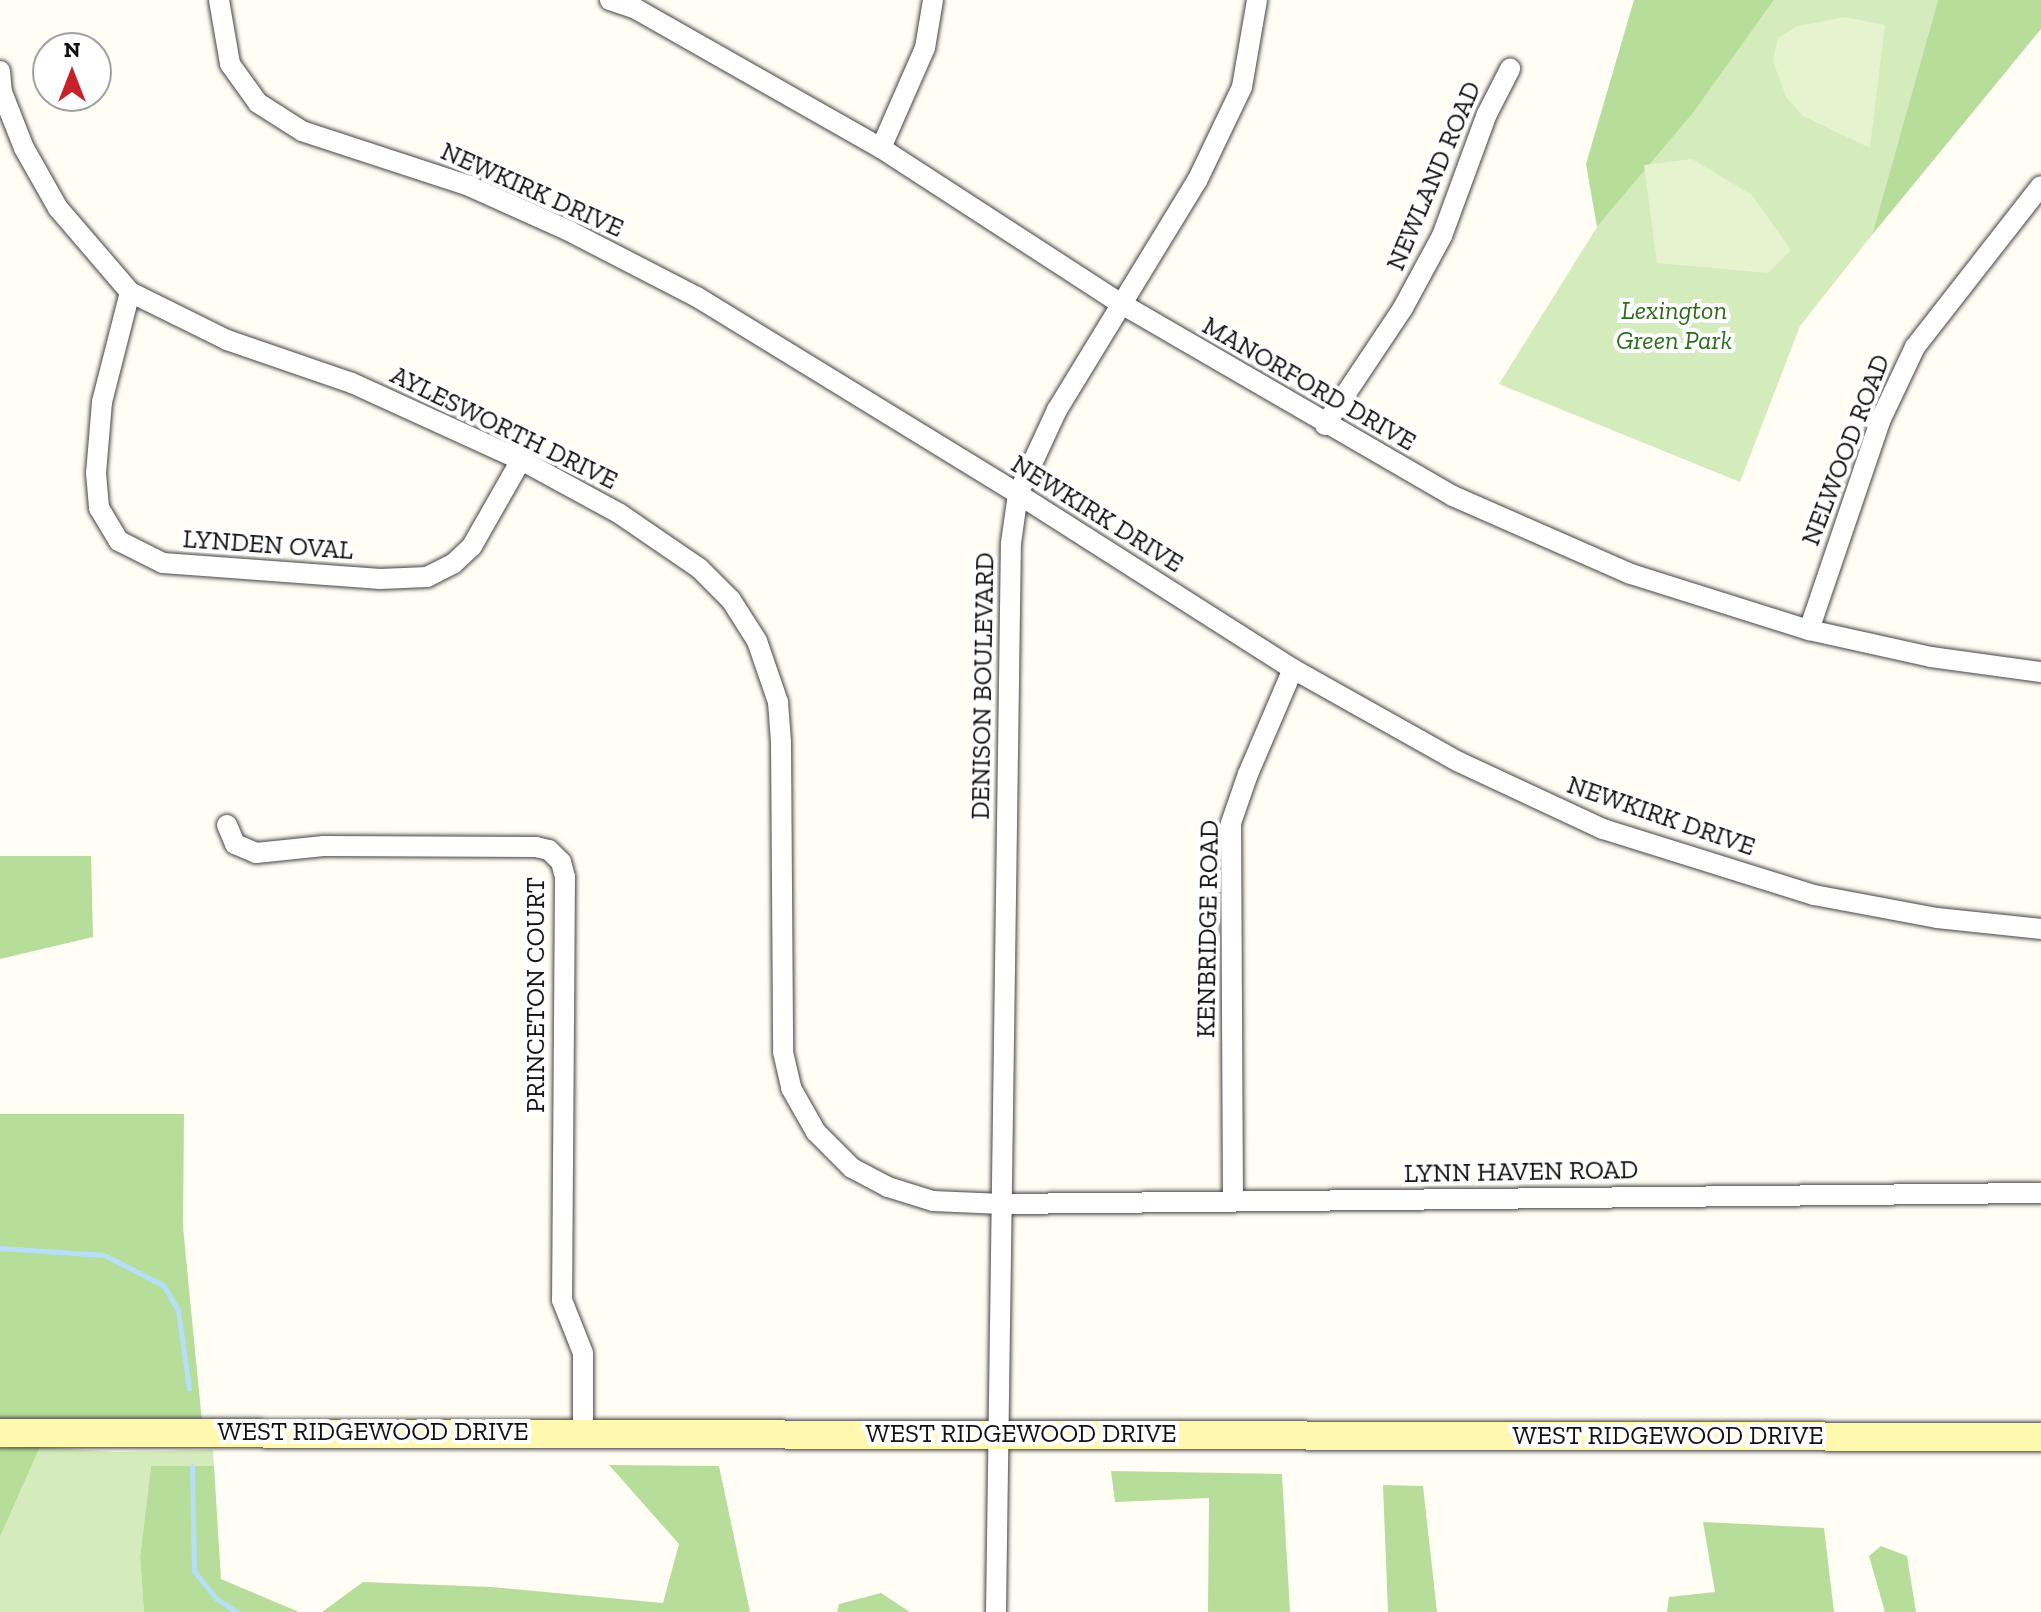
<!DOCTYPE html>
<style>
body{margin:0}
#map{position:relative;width:2041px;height:1612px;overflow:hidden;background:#fffdf4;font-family:"Zilla Slab",serif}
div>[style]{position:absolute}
.green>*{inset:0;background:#d4ecbb}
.forest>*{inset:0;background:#b7dd9a}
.pitch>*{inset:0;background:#e5f3ce}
.stream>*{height:5px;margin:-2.5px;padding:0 2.5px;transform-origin:2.5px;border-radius:2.5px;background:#b7dff8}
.roads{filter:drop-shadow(0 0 2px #444) drop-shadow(0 0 2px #444)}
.street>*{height:20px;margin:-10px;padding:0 10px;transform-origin:10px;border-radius:10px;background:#fff}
.secondary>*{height:28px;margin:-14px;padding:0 14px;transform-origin:14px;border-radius:14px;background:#fff8af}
span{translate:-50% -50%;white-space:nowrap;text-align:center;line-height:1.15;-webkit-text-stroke:8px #fff;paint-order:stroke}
.street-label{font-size:26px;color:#111}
.park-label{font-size:26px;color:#2c6c1d;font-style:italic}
.north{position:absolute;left:32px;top:32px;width:80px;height:80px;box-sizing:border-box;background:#fff;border:2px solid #a0a0a0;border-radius:50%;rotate:0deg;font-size:22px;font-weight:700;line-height:32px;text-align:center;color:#111}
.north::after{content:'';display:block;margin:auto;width:28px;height:36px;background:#c72227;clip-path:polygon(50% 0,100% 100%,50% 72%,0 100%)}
</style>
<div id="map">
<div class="green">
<i style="clip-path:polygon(1774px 0,1938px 0,1872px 235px,1800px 326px,1740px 482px,1499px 384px,1597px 227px,1693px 113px)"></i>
<i style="clip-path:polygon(40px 1447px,117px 1452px,213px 1450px,214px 1466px,151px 1466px,140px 1557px,144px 1612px,0 1612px,0 1537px)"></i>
</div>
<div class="forest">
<i style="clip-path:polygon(1634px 0,1774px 0,1693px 113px,1597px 227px,1586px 164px)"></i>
<i style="clip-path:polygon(1938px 0,2041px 0,2041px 29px,1872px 235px)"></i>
<i style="clip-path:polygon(0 856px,91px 856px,93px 937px,0 959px)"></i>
<i style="clip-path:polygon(0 1114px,184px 1114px,183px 1227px,202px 1422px,0 1419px)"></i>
<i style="clip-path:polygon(40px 1447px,0 1537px,0 1448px)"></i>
<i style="clip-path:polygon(609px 1465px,719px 1466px,750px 1612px,322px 1612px,363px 1582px,491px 1587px,663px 1603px,679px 1544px)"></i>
<i style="clip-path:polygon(151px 1466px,214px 1466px,221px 1579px,299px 1612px,144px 1612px,140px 1557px)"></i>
<i style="clip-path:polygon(1111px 1471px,1282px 1474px,1290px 1612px,1208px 1612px,1209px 1498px,1115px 1502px)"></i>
<i style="clip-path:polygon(1383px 1485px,1423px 1486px,1437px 1612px,1388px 1612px)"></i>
<i style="clip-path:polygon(1703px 1522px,1824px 1528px,1834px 1612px,1667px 1612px,1669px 1597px,1715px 1592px)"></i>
<i style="clip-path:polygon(1881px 1546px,1907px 1556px,1916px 1612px,1885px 1612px,1869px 1556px)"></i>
<i style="clip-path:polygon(881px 1593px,910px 1612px,837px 1612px,839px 1604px)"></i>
</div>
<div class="pitch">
<i style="clip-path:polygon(1845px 17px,1885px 25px,1870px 148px,1803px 116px,1786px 97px,1773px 61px,1778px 38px,1798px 26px)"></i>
<i style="clip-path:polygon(1692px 159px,1752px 195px,1791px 250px,1768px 273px,1657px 263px,1644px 165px)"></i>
</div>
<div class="stream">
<i style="left:0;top:1248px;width:104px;rotate:3.9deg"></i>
<i style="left:104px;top:1255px;width:66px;rotate:27deg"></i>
<i style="left:163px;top:1285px;width:29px;rotate:59deg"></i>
<i style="left:178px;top:1310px;width:79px;rotate:82deg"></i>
<i style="left:192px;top:1466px;width:105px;rotate:88.9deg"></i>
<i style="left:194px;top:1571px;width:36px;rotate:51deg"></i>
<i style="left:217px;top:1599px;width:24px;rotate:33deg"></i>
</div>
<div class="roads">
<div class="street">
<i style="left:219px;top:0;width:65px;rotate:80.2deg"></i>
<i style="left:230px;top:64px;width:48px;rotate:54.3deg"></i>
<i style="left:258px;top:103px;width:52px;rotate:32.5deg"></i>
<i style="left:302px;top:131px;width:176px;rotate:18.2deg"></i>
<i style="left:469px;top:186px;width:110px;rotate:24.2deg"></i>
<i style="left:569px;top:231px;width:144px;rotate:27.3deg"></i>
<i style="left:697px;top:297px;width:377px;rotate:31.5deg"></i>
<i style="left:1018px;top:494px;width:326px;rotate:32.5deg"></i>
<i style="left:1293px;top:669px;width:190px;rotate:29.3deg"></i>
<i style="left:1459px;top:762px;width:159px;rotate:25deg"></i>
<i style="left:1603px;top:829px;width:221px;rotate:17.4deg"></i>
<i style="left:1814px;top:895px;width:125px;rotate:10.6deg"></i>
<i style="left:1937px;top:918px;width:105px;rotate:6deg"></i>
<i style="left:610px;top:0;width:28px;rotate:19deg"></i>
<i style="left:636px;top:9px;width:282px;rotate:29.6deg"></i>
<i style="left:881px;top:148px;width:285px;rotate:33deg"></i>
<i style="left:1120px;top:303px;width:385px;rotate:30.1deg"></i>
<i style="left:1453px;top:496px;width:194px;rotate:23.7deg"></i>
<i style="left:1631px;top:574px;width:187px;rotate:17.5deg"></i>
<i style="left:1809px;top:630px;width:125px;rotate:12.5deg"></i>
<i style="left:1931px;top:657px;width:111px;rotate:7.8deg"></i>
<i style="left:0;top:71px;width:21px;rotate:85deg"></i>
<i style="left:2px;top:92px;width:60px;rotate:68.6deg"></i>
<i style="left:24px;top:148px;width:69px;rotate:60.5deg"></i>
<i style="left:58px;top:208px;width:111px;rotate:49.4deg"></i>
<i style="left:130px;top:292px;width:108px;rotate:26.3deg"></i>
<i style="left:227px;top:340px;width:132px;rotate:19deg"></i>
<i style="left:352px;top:383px;width:186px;rotate:24.5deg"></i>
<i style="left:521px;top:460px;width:113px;rotate:28.6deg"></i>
<i style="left:620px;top:514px;width:96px;rotate:34.4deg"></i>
<i style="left:699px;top:568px;width:45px;rotate:45deg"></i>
<i style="left:731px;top:600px;width:49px;rotate:57.6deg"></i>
<i style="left:757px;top:641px;width:65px;rotate:71deg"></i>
<i style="left:778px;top:702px;width:40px;rotate:85.7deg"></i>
<i style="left:781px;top:742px;width:310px;rotate:89.6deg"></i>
<i style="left:783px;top:1052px;width:37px;rotate:77deg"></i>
<i style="left:791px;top:1088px;width:51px;rotate:60.4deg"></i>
<i style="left:816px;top:1132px;width:51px;rotate:45deg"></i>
<i style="left:852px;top:1168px;width:41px;rotate:27.8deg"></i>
<i style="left:888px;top:1187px;width:47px;rotate:17.3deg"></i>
<i style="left:933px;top:1201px;width:69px;rotate:2.5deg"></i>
<i style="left:1002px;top:1204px;width:1039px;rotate:-0.61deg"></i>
<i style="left:881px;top:148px;width:109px;rotate:-66.3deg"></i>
<i style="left:925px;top:48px;width:49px;rotate:-80.5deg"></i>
<i style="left:130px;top:292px;width:114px;rotate:104.3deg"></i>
<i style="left:102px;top:402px;width:71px;rotate:94.8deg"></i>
<i style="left:96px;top:473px;width:35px;rotate:85deg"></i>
<i style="left:99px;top:508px;width:39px;rotate:59deg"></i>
<i style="left:119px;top:541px;width:49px;rotate:26.6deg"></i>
<i style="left:163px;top:563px;width:218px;rotate:4.2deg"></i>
<i style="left:380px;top:579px;width:47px;rotate:-2.4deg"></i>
<i style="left:427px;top:577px;width:29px;rotate:-27deg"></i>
<i style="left:453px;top:564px;width:26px;rotate:-43deg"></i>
<i style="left:472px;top:546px;width:99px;rotate:-60.3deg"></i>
<i style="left:1325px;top:425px;width:141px;rotate:-56.3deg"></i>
<i style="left:1403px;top:308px;width:82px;rotate:-61.6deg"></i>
<i style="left:1442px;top:236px;width:130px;rotate:-69.8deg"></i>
<i style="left:1487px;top:114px;width:51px;rotate:-62.9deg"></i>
<i style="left:1809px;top:630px;width:223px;rotate:-71.2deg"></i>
<i style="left:1881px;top:419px;width:80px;rotate:-64.7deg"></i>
<i style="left:1915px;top:347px;width:204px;rotate:-52deg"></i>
<i style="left:227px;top:825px;width:21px;rotate:67deg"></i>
<i style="left:235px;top:844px;width:23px;rotate:23deg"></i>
<i style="left:256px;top:853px;width:68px;rotate:-5.9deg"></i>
<i style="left:324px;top:846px;width:212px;rotate:0.3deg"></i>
<i style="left:536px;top:847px;width:13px;rotate:13deg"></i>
<i style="left:549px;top:850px;width:17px;rotate:45deg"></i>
<i style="left:561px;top:862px;width:16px;rotate:75deg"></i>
<i style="left:565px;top:877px;width:423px;rotate:90.4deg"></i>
<i style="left:562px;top:1300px;width:57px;rotate:68.4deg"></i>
<i style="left:583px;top:1353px;width:79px;rotate:90deg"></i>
<i style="left:1233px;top:1201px;width:378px;rotate:-90.3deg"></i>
<i style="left:1231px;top:823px;width:52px;rotate:-70.9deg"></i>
<i style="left:1248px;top:774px;width:114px;rotate:-66.8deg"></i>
<i style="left:996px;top:1612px;width:1069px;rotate:-89.2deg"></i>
<i style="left:1011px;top:543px;width:49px;rotate:-81.9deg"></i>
<i style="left:1018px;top:494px;width:93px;rotate:-65.1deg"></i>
<i style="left:1057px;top:410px;width:268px;rotate:-58.6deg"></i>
<i style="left:1197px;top:181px;width:104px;rotate:-64.4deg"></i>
<i style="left:1242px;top:87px;width:88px;rotate:-80.2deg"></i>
</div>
<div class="secondary">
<i style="left:0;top:1433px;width:2041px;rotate:0.11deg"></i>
</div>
</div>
<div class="street-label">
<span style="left:1434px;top:176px;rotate:-67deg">NEWLAND ROAD</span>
<span style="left:532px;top:190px;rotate:24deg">NEWKIRK DRIVE</span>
<span style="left:1309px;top:384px;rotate:30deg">MANORFORD DRIVE</span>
<span style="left:504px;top:428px;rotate:26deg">AYLESWORTH DRIVE</span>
<span style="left:1846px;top:450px;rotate:-69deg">NELWOOD ROAD</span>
<span style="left:1097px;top:514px;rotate:32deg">NEWKIRK DRIVE</span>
<span style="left:268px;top:545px;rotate:4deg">LYNDEN OVAL</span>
<span style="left:983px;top:686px;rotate:-89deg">DENISON BOULEVARD</span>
<span style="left:1661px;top:816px;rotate:19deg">NEWKIRK DRIVE</span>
<span style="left:1208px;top:929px;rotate:-89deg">KENBRIDGE ROAD</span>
<span style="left:536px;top:995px;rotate:-90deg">PRINCETON COURT</span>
<span style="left:1521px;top:1172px;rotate:-1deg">LYNN HAVEN ROAD</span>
<span style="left:373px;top:1432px">WEST RIDGEWOOD DRIVE</span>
<span style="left:1021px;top:1434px">WEST RIDGEWOOD DRIVE</span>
<span style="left:1668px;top:1436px">WEST RIDGEWOOD DRIVE</span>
</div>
<div class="park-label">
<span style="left:1674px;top:326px">Lexington<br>Green Park</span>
</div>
<div class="north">N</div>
</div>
